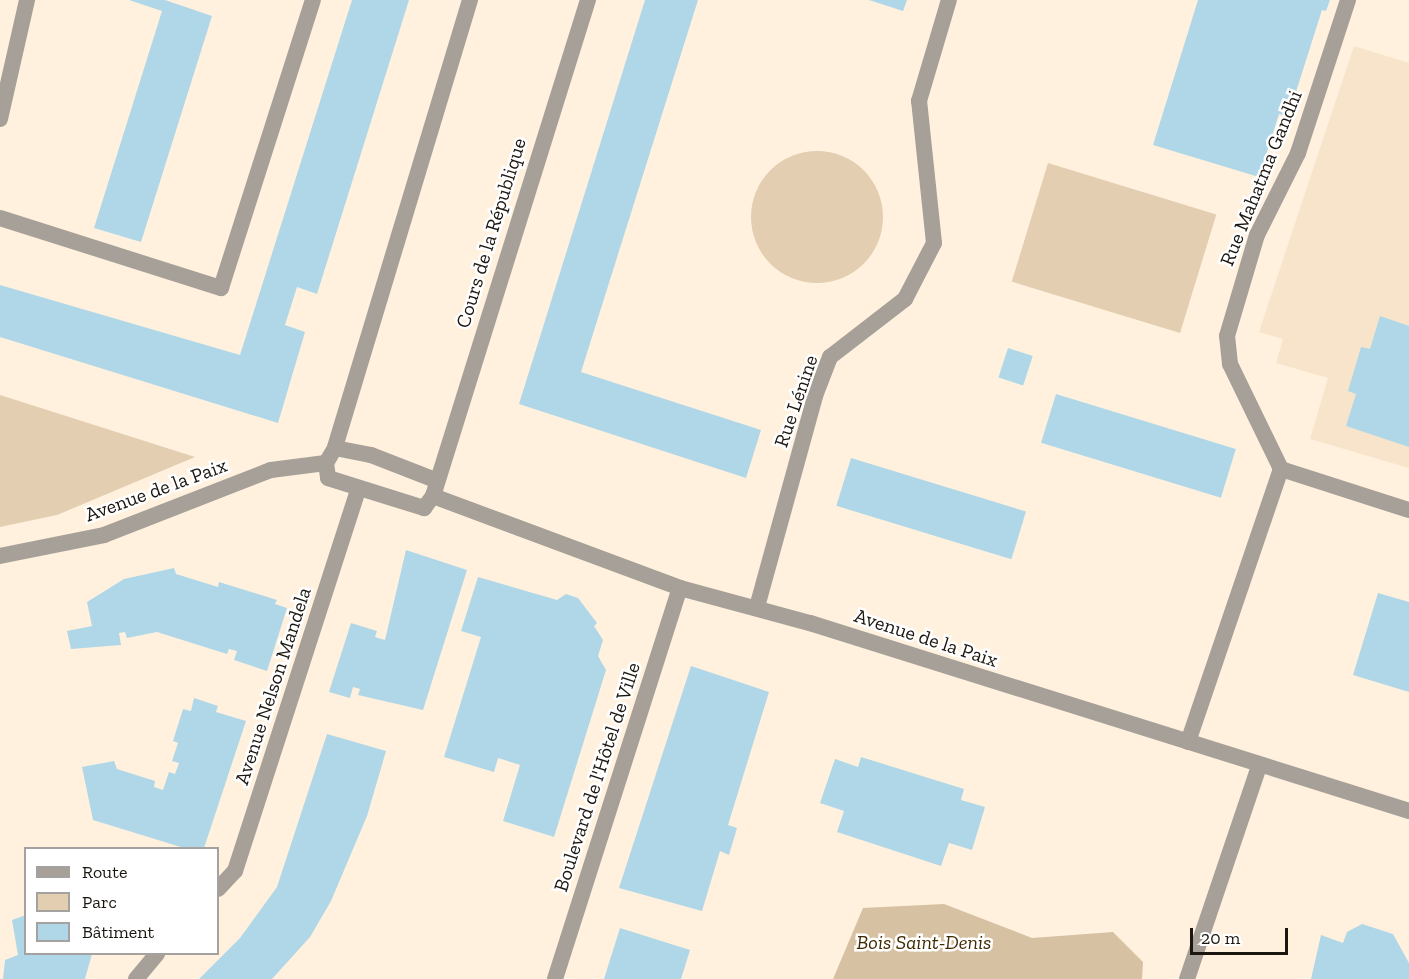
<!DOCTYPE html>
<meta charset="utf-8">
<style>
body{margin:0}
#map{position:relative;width:1409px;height:979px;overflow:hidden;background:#fff1de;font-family:"Zilla Slab",serif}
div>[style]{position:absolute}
.built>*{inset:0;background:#f7e4cb}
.green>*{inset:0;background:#e4ceb2;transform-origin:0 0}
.round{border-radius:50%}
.forest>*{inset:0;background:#d7c1a3}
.building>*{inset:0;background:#afd7e8;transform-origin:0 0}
.minor>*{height:16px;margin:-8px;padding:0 8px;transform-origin:8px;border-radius:8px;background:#a6a098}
span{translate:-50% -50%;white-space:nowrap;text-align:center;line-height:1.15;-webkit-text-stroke:5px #fff;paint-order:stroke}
.street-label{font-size:20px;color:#1b160f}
.park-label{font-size:20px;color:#412a02;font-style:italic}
.legend{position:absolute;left:24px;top:847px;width:195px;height:108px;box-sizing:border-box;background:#fff;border:2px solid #a4a29f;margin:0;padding:8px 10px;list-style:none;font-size:18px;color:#1b160f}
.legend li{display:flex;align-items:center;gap:12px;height:30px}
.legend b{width:30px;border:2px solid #a4a29f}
.scale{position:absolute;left:1190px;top:928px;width:98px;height:27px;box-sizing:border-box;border:3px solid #1b160f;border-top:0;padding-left:8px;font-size:18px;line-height:21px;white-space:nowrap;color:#1b160f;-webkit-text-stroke:4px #fff;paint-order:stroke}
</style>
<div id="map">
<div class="built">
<i style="clip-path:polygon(1354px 46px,1409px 63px,1409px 468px,1310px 439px,1328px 378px,1276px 363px,1283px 339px,1259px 332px)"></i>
</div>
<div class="green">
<i class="round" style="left:751px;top:151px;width:132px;height:132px"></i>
<i style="left:1048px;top:163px;width:176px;height:124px;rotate:17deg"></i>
<i style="clip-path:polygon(0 395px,195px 457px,57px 515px,0 527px)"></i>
</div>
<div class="forest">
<i style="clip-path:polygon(944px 904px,1032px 938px,1113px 932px,1143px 962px,1142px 979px,833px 979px,863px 908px)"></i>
</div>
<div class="building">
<i style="clip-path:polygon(129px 0,165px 0,212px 16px,141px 242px,94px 228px,162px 11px)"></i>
<i style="clip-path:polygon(352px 0,409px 0,317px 294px,297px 287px,285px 325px,305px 332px,278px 423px,0 337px,0 285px,240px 355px)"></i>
<i style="clip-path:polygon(645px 0,698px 0,581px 372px,761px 430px,746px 478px,519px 404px)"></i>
<i style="clip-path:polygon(869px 0,907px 0,903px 11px)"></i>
<i style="clip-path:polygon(1198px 0,1330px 0,1326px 11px,1322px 10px,1288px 117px,1279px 114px,1259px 177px,1153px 145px)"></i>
<i style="clip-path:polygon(1380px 316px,1409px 326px,1409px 447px,1346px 426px,1356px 394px,1348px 391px,1361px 347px,1370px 349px)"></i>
<i style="left:1008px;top:348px;width:26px;height:31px;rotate:18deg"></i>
<i style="left:1056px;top:394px;width:188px;height:51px;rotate:17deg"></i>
<i style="left:851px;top:458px;width:183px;height:50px;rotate:17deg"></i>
<i style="clip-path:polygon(406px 550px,467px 570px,423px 710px,358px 695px,360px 689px,353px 687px,350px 698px,329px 692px,351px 623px,377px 631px,375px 637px,385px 640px)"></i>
<i style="clip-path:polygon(174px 568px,176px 574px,218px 587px,219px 582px,277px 600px,275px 604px,287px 608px,267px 671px,234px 660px,237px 651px,229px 649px,227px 654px,157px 632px,127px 638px,125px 632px,119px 633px,121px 645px,71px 649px,67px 631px,92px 626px,87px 602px,124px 579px)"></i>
<i style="clip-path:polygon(478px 577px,557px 600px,566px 594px,578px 598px,597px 623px,594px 626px,603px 640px,598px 656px,606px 670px,554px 837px,503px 821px,520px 765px,498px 758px,494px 772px,444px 757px,481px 637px,461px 631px)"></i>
<i style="clip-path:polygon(1378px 593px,1409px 602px,1409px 692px,1353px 675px)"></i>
<i style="clip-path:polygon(691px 666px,769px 692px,728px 825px,737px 828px,729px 855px,720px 851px,702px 911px,619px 888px)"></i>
<i style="clip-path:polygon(194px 698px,218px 706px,216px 712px,246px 721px,204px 848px,184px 848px,93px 820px,82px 767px,114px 761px,117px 769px,155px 781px,154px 787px,163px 790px,169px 772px,175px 774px,179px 763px,172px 761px,178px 743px,173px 741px,183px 709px,191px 711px)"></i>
<i style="clip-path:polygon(327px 734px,386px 751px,367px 816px,331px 901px,310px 937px,272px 979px,199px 979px,240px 938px,277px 887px)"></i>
<i style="clip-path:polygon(861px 757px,964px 789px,961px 800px,985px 807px,972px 850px,949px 843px,941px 866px,837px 832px,844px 811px,820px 803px,835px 759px,858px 767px)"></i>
<i style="clip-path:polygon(26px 915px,26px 954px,92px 954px,85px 979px,3px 979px,5px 960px,18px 955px,12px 920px)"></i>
<i style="clip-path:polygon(1362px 924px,1393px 934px,1409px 963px,1409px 979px,1311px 979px,1321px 935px,1343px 943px,1347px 932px)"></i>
<i style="clip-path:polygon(620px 928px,690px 950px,681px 979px,604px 979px)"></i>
</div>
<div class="minor">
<i style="left:470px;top:0;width:468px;rotate:106.8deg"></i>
<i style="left:335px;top:448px;width:17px;rotate:121deg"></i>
<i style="left:326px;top:463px;width:15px;rotate:82deg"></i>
<i style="left:328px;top:478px;width:101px;rotate:17.4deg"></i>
<i style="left:424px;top:508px;width:15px;rotate:-53deg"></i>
<i style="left:433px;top:496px;width:520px;rotate:-72.65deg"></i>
<i style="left:0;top:119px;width:122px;rotate:-77.2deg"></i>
<i style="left:0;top:218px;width:232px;rotate:17.6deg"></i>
<i style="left:221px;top:288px;width:302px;rotate:-72.3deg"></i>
<i style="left:335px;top:448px;width:37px;rotate:11deg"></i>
<i style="left:371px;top:455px;width:69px;rotate:21.3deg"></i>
<i style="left:1281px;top:469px;width:134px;rotate:17.8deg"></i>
<i style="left:433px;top:496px;width:264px;rotate:20.4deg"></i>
<i style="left:680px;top:588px;width:135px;rotate:15.1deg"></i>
<i style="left:810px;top:623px;width:628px;rotate:17.42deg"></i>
<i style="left:0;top:556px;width:106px;rotate:-11.4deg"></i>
<i style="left:104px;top:535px;width:179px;rotate:-21.3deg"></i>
<i style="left:271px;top:470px;width:55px;rotate:-7.3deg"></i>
<i style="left:757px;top:607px;width:219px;rotate:-74.6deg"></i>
<i style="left:815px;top:396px;width:42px;rotate:-69deg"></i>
<i style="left:830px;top:357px;width:95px;rotate:-37.7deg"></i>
<i style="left:905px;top:299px;width:63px;rotate:-62.6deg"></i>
<i style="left:934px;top:243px;width:143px;rotate:-96deg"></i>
<i style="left:919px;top:101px;width:105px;rotate:-73.5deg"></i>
<i style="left:1188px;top:742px;width:288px;rotate:-71.2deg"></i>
<i style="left:1281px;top:469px;width:117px;rotate:-115.9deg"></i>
<i style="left:1230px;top:364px;width:28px;rotate:-96deg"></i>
<i style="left:1227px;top:336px;width:105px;rotate:-73.5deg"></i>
<i style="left:1257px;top:235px;width:92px;rotate:-63.4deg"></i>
<i style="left:1298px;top:153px;width:161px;rotate:-71.9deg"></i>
<i style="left:218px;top:889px;width:25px;rotate:-47deg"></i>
<i style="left:235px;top:871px;width:400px;rotate:-72.1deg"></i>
<i style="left:136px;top:979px;width:33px;rotate:-50deg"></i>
<i style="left:555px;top:979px;width:410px;rotate:-72.3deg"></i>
<i style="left:1187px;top:979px;width:225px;rotate:-71.3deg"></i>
</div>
<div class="street-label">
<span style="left:1261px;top:178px;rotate:-68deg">Rue Mahatma Gandhi</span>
<span style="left:491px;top:233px;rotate:-73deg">Cours de la République</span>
<span style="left:796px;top:401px;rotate:-71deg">Rue Lénine</span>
<span style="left:156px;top:490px;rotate:-20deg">Avenue de la Paix</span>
<span style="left:926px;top:638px;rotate:18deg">Avenue de la Paix</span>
<span style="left:273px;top:686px;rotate:-72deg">Avenue Nelson Mandela</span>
<span style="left:597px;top:777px;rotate:-72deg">Boulevard de l'Hôtel de Ville</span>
</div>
<div class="park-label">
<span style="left:924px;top:942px">Bois Saint-Denis</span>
</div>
<ul class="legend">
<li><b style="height:8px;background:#a6a098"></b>Route</li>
<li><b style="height:16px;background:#e4ceb2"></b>Parc</li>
<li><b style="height:16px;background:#afd7e8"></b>Bâtiment</li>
</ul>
<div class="scale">20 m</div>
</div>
